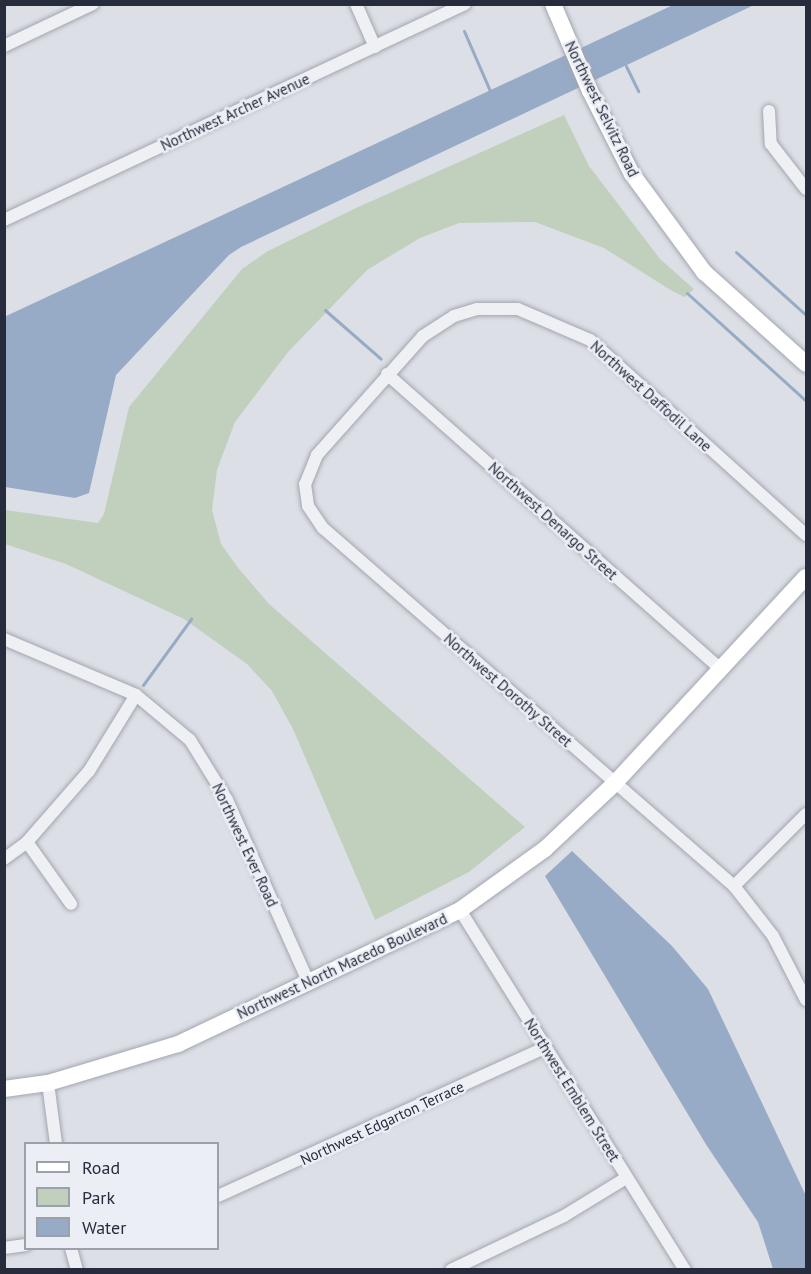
<!DOCTYPE html>
<style>
body{margin:0}
#map{position:relative;width:811px;height:1274px;overflow:hidden;background:#dcdfe6;font-family:"PT Sans",sans-serif}
div>[style]{position:absolute}
.green>*{inset:0;background:#c0d0bd}
.water>*{inset:0;background:#97aac6}
.stream>*{height:3px;margin:-1.5px;padding:0 1.5px;transform-origin:1.5px;border-radius:1.5px;background:#97aac6}
.roads{filter:drop-shadow(0 0 2px #a2a6b0) drop-shadow(0 0 2px #a2a6b0)}
.street>*{height:12px;margin:-6px;padding:0 6px;transform-origin:6px;border-radius:6px;background:#eef0f4}
.secondary>*{height:16px;margin:-8px;padding:0 8px;transform-origin:8px;border-radius:8px;background:#fff}
span{translate:-50% -50%;white-space:nowrap;text-align:center;line-height:1.15;-webkit-text-stroke:5px #ebeef4;paint-order:stroke}
.street-label{font-size:15px;color:#262c3c}
.frame{position:absolute;inset:0;border:6px solid #262c3c;pointer-events:none}
.legend{position:absolute;left:24px;top:1142px;width:195px;height:108px;box-sizing:border-box;background:#ebeef4;border:2px solid #9ca0aa;margin:0;padding:8px 10px;list-style:none;font-size:18px;color:#262c3c}
.legend li{display:flex;align-items:center;gap:12px;height:30px}
.legend b{width:30px;border:2px solid #9ca0aa}
</style>
<div id="map">
<div class="green">
<i style="clip-path:polygon(564px 115px,589px 166px,660px 259px,694px 289px,685px 297px,672px 291px,604px 248px,535px 222px,459px 223px,420px 238px,367px 270px,288px 352px,235px 422px,217px 470px,212px 510px,221px 544px,239px 569px,269px 604px,525px 827px,469px 872px,375px 920px,293px 729px,272px 691px,247px 664px,184px 619px,66px 564px,5px 544px,5px 510px,98px 523px,104px 514px,129px 407px,242px 269px,268px 251px,356px 208px)"></i>
</div>
<div class="water">
<i style="clip-path:polygon(673px 5px,754px 5px,241px 247px,229px 255px,116px 375px,89px 493px,75px 498px,5px 487px,4px 317px)"></i>
<i style="clip-path:polygon(572px 851px,672px 946px,708px 989px,806px 1196px,806px 1269px,773px 1269px,758px 1222px,707px 1146px,545px 876px)"></i>
</div>
<div class="stream">
<i style="left:464px;top:31px;width:68px;rotate:66.5deg"></i>
<i style="left:626px;top:66px;width:28px;rotate:64deg"></i>
<i style="left:736px;top:252px;width:94px;rotate:42deg"></i>
<i style="left:687px;top:293px;width:161px;rotate:42.2deg"></i>
<i style="left:325px;top:310px;width:74px;rotate:41.2deg"></i>
<i style="left:143px;top:685px;width:82px;rotate:-54deg"></i>
</div>
<div class="roads">
<div class="street">
<i style="left:356px;top:4px;width:47px;rotate:66.2deg"></i>
<i style="left:4px;top:46px;width:98px;rotate:-25.3deg"></i>
<i style="left:769px;top:111px;width:33px;rotate:87deg"></i>
<i style="left:771px;top:144px;width:57px;rotate:52.1deg"></i>
<i style="left:4px;top:220px;width:509px;rotate:-25.11deg"></i>
<i style="left:387px;top:374px;width:445px;rotate:41.5deg"></i>
<i style="left:806px;top:535px;width:291px;rotate:-137.9deg"></i>
<i style="left:590px;top:340px;width:78px;rotate:-156.7deg"></i>
<i style="left:518px;top:309px;width:41px;rotate:180deg"></i>
<i style="left:477px;top:309px;width:24px;rotate:163deg"></i>
<i style="left:454px;top:316px;width:37px;rotate:147deg"></i>
<i style="left:423px;top:336px;width:159px;rotate:131.7deg"></i>
<i style="left:317px;top:455px;width:31px;rotate:112deg"></i>
<i style="left:305px;top:484px;width:22px;rotate:82deg"></i>
<i style="left:308px;top:506px;width:27px;rotate:56deg"></i>
<i style="left:323px;top:528px;width:545px;rotate:41.06deg"></i>
<i style="left:734px;top:886px;width:63px;rotate:52deg"></i>
<i style="left:773px;top:936px;width:72px;rotate:62.7deg"></i>
<i style="left:4px;top:639px;width:143px;rotate:23deg"></i>
<i style="left:136px;top:695px;width:70px;rotate:39.8deg"></i>
<i style="left:190px;top:740px;width:70px;rotate:58.3deg"></i>
<i style="left:227px;top:800px;width:201px;rotate:65.9deg"></i>
<i style="left:27px;top:842px;width:76px;rotate:54.6deg"></i>
<i style="left:4px;top:859px;width:29px;rotate:-36deg"></i>
<i style="left:27px;top:842px;width:94px;rotate:-48.9deg"></i>
<i style="left:89px;top:771px;width:89px;rotate:-58.3deg"></i>
<i style="left:734px;top:886px;width:102px;rotate:-45deg"></i>
<i style="left:460px;top:910px;width:425px;rotate:58deg"></i>
<i style="left:48px;top:1083px;width:62px;rotate:82.5deg"></i>
<i style="left:218px;top:1196px;width:360px;rotate:-24.4deg"></i>
<i style="left:4px;top:1248px;width:22px;rotate:-8deg"></i>
<i style="left:71px;top:1248px;width:23px;rotate:75deg"></i>
<i style="left:451px;top:1270px;width:125px;rotate:-25.5deg"></i>
<i style="left:564px;top:1216px;width:73px;rotate:-31.5deg"></i>
</div>
<div class="secondary">
<i style="left:553px;top:4px;width:95px;rotate:67deg"></i>
<i style="left:590px;top:91px;width:93px;rotate:63.2deg"></i>
<i style="left:632px;top:174px;width:122px;rotate:53.7deg"></i>
<i style="left:704px;top:272px;width:137px;rotate:42deg"></i>
<i style="left:4px;top:1089px;width:44px;rotate:-7.8deg"></i>
<i style="left:48px;top:1083px;width:136px;rotate:-16.7deg"></i>
<i style="left:178px;top:1044px;width:312px;rotate:-25.4deg"></i>
<i style="left:460px;top:910px;width:105px;rotate:-35.7deg"></i>
<i style="left:545px;top:849px;width:95px;rotate:-43.3deg"></i>
<i style="left:614px;top:784px;width:282px;rotate:-47.2deg"></i>
</div>
</div>
<div class="street-label">
<span style="left:602px;top:109px;rotate:64deg">Northwest Selvitz Road</span>
<span style="left:235px;top:112px;rotate:-25deg">Northwest Archer Avenue</span>
<span style="left:651px;top:396px;rotate:42deg">Northwest Daffodil Lane</span>
<span style="left:553px;top:521px;rotate:42deg">Northwest Denargo Street</span>
<span style="left:508px;top:690px;rotate:41deg">Northwest Dorothy Street</span>
<span style="left:245px;top:845px;rotate:65deg">Northwest Ever Road</span>
<span style="left:342px;top:966px;rotate:-25deg">Northwest North Macedo Boulevard</span>
<span style="left:572px;top:1090px;rotate:58deg">Northwest Emblem Street</span>
<span style="left:382px;top:1123px;rotate:-25deg">Northwest Edgarton Terrace</span>
</div>
<div class="frame"></div>
<ul class="legend">
<li><b style="height:8px;background:#fff"></b>Road</li>
<li><b style="height:16px;background:#c0d0bd"></b>Park</li>
<li><b style="height:16px;background:#97aac6"></b>Water</li>
</ul>
</div>
